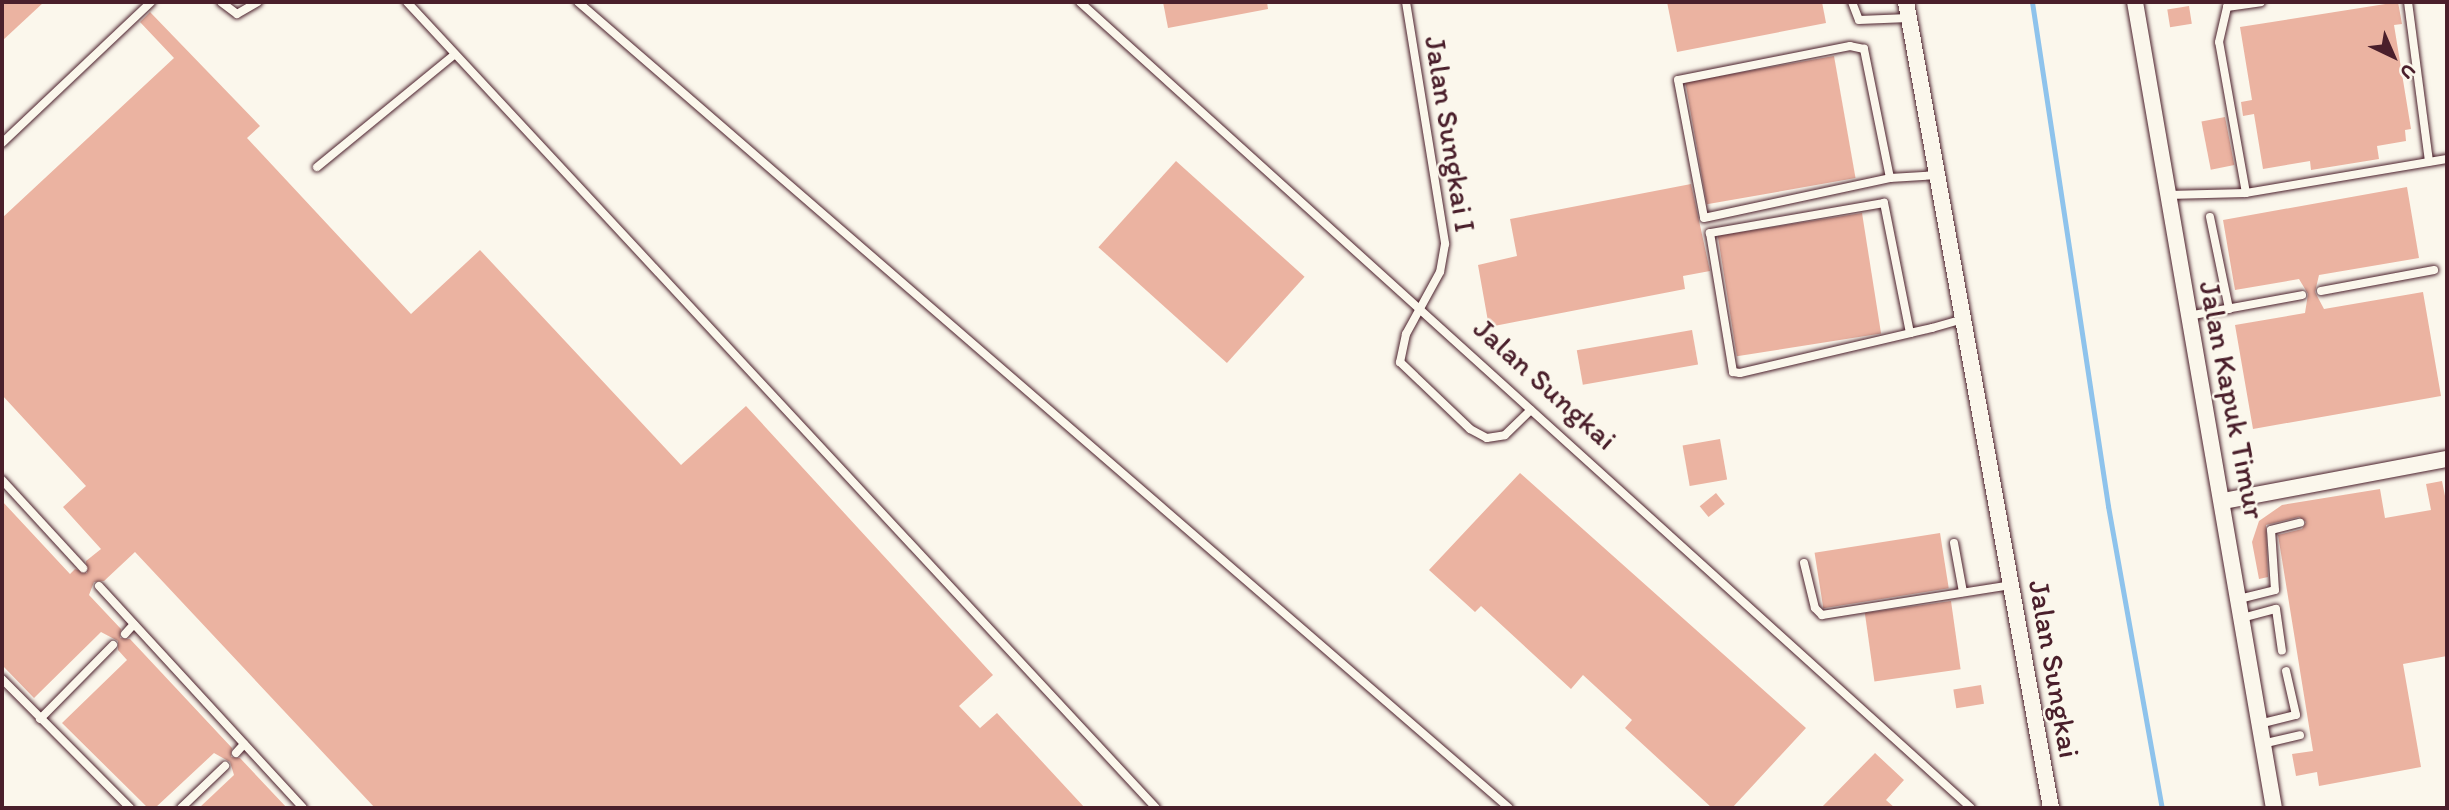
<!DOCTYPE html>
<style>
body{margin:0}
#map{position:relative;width:2449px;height:810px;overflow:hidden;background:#fbf7ec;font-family:Itim,sans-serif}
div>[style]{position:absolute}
.stream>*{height:5px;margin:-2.5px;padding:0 2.5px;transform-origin:2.5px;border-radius:2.5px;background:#8ec3ec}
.building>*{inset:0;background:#ebb3a1;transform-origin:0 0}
.roads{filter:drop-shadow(0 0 2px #4a1f2b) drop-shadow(0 0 2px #4a1f2b)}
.lane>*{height:8px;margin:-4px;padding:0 4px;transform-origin:4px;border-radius:4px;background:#fbf7ec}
.street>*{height:16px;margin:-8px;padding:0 8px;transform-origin:8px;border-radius:8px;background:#fbf7ec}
span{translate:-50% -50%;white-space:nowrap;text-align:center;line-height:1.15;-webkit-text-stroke:5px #fbf7ec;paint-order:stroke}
.street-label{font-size:30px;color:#4a1f2b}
.frame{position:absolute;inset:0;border:4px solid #4a1f2b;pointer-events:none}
.north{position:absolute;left:2358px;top:21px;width:70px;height:70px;-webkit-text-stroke:5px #fbf7ec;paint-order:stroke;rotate:136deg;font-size:19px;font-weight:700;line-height:28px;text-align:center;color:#4a1f2b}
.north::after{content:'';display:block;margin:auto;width:24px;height:32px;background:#4a1f2b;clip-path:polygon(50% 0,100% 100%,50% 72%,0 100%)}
</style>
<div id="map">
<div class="stream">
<i style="left:2032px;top:2px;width:510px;rotate:81.42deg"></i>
<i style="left:2108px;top:506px;width:307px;rotate:79.9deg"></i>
</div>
<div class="building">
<i style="clip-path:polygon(2px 2px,44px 2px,2px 41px)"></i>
<i style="clip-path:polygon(1163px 2px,1267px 2px,1268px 9px,1168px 28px)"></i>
<i style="clip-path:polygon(1667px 2px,1822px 2px,1826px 23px,1677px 52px)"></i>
<i style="clip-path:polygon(2398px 2px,2402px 24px,2394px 25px,2411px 129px,2405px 130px,2406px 141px,2377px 146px,2379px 159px,2311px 170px,2310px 161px,2263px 169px,2254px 114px,2243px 116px,2241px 102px,2252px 100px,2240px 27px)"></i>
<i style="left:2189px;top:6px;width:18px;height:22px;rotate:81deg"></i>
<i style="clip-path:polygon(150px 12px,260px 126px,247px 138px,411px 314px,480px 250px,681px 465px,746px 406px,993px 675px,959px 706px,980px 728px,997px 713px,1085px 808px,375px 808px,135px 552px,104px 581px,94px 582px,89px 595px,121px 629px,120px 638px,130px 639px,232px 748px,231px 757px,240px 758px,287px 808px,199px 808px,234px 775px,230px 762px,214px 753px,155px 808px,148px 808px,62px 723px,127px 660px,118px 650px,118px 641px,101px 632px,34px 698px,2px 665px,2px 501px,70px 574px,75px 569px,87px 573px,86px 561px,101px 549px,63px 507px,86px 486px,2px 395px,2px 218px,174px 58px,140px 22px)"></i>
<i style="left:1834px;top:56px;width:124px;height:151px;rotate:80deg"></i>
<i style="left:2225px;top:117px;width:49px;height:24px;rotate:79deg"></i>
<i style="left:1176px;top:161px;width:173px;height:116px;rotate:42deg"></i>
<i style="clip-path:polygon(1691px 184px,1710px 271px,1683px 276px,1685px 289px,1489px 327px,1478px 265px,1517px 256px,1510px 219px)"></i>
<i style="clip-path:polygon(2407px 187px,2419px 258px,2319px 275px,2315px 292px,2324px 309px,2423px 292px,2441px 396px,2253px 429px,2235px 325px,2305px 313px,2308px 294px,2299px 279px,2235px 290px,2223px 220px)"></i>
<i style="left:1862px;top:213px;width:122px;height:146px;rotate:81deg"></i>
<i style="left:1692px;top:330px;width:35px;height:117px;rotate:80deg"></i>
<i style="left:1720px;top:439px;width:41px;height:38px;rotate:80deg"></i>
<i style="clip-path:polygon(1520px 473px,1806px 728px,1732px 808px,1712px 808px,1625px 728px,1632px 720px,1583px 675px,1571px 689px,1481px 606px,1475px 612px,1429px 570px)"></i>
<i style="clip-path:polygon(2442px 481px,2447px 506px,2447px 656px,2403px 664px,2421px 767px,2319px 786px,2317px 772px,2296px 776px,2292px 754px,2313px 751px,2278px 535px,2302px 529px,2306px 522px,2299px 517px,2266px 525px,2268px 577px,2259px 579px,2252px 542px,2259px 521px,2282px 505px,2380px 489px,2385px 518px,2431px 510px,2426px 484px)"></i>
<i style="left:1716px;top:493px;width:14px;height:21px;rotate:51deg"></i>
<i style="left:1940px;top:533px;width:56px;height:127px;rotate:81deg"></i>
<i style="left:1951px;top:601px;width:69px;height:87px;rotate:82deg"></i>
<i style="left:1981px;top:685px;width:19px;height:28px;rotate:81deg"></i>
<i style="clip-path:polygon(1875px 753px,1904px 780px,1886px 800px,1895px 808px,1821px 808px)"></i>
</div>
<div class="roads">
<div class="lane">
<i style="left:221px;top:2px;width:20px;rotate:37deg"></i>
<i style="left:237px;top:14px;width:24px;rotate:-30deg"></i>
<i style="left:407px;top:2px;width:1100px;rotate:47.1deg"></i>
<i style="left:578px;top:2px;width:1231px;rotate:40.88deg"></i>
<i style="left:1080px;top:2px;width:1201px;rotate:42.13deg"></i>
<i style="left:1406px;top:2px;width:245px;rotate:80.8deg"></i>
<i style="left:1445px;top:244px;width:28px;rotate:100deg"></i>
<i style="left:1440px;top:272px;width:71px;rotate:118.7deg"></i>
<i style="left:1406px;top:334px;width:29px;rotate:102deg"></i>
<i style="left:1400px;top:362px;width:97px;rotate:43.7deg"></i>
<i style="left:1470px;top:429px;width:19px;rotate:28deg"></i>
<i style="left:1487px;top:438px;width:18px;rotate:-9deg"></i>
<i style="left:1505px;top:435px;width:36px;rotate:-44deg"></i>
<i style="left:1852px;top:2px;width:19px;rotate:69deg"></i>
<i style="left:1859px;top:20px;width:50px;rotate:-2.3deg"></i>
<i style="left:2408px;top:2px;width:161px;rotate:82.5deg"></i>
<i style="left:2px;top:143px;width:205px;rotate:-43.4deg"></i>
<i style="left:317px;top:167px;width:178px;rotate:-39.3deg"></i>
<i style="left:1890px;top:178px;width:132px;rotate:-101.4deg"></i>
<i style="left:1864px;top:49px;width:14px;rotate:-168deg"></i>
<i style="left:1850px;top:46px;width:175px;rotate:168.8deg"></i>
<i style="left:1678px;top:80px;width:140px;rotate:79.3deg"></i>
<i style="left:1704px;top:218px;width:190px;rotate:-12.1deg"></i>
<i style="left:1890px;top:178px;width:48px;rotate:-3.6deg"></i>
<i style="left:2246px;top:193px;width:153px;rotate:-100.1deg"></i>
<i style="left:2219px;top:42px;width:36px;rotate:-77deg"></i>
<i style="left:2227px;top:7px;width:34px;rotate:-8deg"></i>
<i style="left:2168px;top:195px;width:78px;rotate:-1.5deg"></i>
<i style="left:2246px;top:193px;width:204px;rotate:-9.6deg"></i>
<i style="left:2210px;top:217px;width:94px;rotate:78.3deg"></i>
<i style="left:2321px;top:291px;width:115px;rotate:-10.5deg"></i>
<i style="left:2188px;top:316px;width:116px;rotate:-10.4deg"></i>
<i style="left:1910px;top:333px;width:133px;rotate:-101.3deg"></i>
<i style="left:1884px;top:203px;width:177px;rotate:170.2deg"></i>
<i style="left:1710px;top:233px;width:141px;rotate:80.6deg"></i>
<i style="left:1733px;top:372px;width:7px;rotate:8deg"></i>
<i style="left:1740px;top:373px;width:175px;rotate:-13.2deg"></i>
<i style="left:1910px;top:333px;width:23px;rotate:-13deg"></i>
<i style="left:1932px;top:328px;width:29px;rotate:-16deg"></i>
<i style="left:2px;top:480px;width:120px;rotate:47.4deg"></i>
<i style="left:1954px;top:543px;width:50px;rotate:79.6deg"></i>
<i style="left:1804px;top:563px;width:46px;rotate:76.3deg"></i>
<i style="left:1815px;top:608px;width:10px;rotate:45deg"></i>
<i style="left:1822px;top:615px;width:191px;rotate:-9deg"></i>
<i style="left:99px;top:586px;width:301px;rotate:47.4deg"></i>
<i style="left:2239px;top:599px;width:37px;rotate:-14deg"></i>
<i style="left:2275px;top:590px;width:60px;rotate:-93.8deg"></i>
<i style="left:2271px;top:530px;width:30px;rotate:-14deg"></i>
<i style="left:2242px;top:618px;width:35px;rotate:-15deg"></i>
<i style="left:2276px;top:609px;width:42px;rotate:81.9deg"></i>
<i style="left:125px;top:634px;width:13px;rotate:-48deg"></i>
<i style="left:2px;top:679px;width:182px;rotate:45.2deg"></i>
<i style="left:40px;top:719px;width:104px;rotate:-45.4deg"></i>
<i style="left:2259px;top:724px;width:38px;rotate:-14deg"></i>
<i style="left:2296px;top:715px;width:45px;rotate:-102.8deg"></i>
<i style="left:2262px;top:744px;width:39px;rotate:-13deg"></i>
<i style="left:236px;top:753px;width:12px;rotate:-48deg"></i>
<i style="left:181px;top:808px;width:61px;rotate:-43.7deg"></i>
</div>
<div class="street">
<i style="left:1906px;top:2px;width:819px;rotate:79.8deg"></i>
<i style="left:2135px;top:2px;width:818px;rotate:80.22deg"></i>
<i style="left:2224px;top:501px;width:227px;rotate:-10.7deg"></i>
</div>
</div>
<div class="street-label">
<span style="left:1450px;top:134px;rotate:81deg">Jalan Sungkai I</span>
<span style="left:1545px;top:384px;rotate:42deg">Jalan Sungkai</span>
<span style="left:2232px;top:400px;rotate:79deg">Jalan Kapuk Timur</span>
<span style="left:2054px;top:669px;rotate:80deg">Jalan Sungkai</span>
</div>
<div class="frame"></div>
<div class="north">U</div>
</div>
